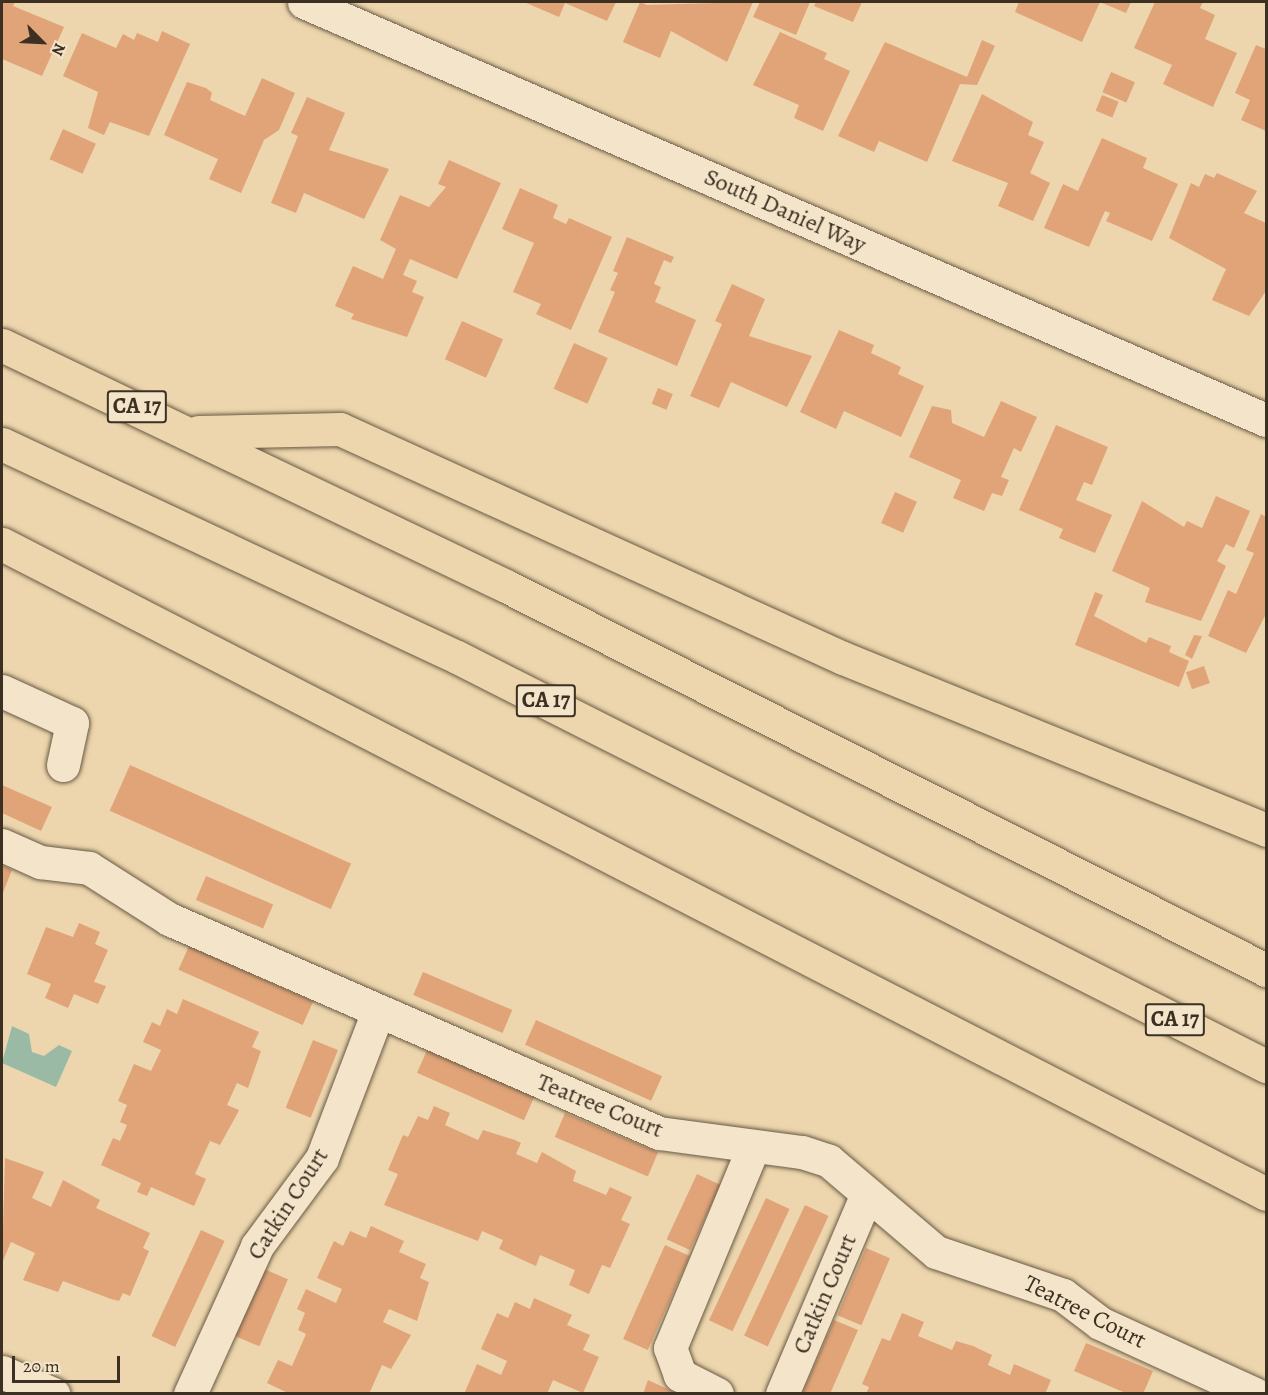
<!DOCTYPE html>
<style>
body{margin:0}
#map{position:relative;width:1268px;height:1395px;overflow:hidden;background:#edd6ad;font-family:Alegreya,serif}
div>[style]{position:absolute}
.water>*{inset:0;background:#9abaa5}
.building>*{inset:0;background:#e1a478;transform-origin:0 0}
.roads{filter:drop-shadow(0 0 2px #685a45) drop-shadow(0 0 2px #685a45)}
.minor>*{height:33px;margin:-16.5px;padding:0 16.5px;transform-origin:16.5px;border-radius:16.5px;background:#f3e4ca}
.highway>*{height:33px;margin:-16.5px;padding:0 16.5px;transform-origin:16.5px;border-radius:16.5px;background:#edd6ad}
span{translate:-50% -50%;white-space:nowrap;text-align:center;line-height:1.15;-webkit-text-stroke:6px #f3e4ca;paint-order:stroke}
.shield-label span{padding:2px 4px;background:#f3e4ca;border:2px solid;border-radius:4px;-webkit-text-stroke-width:0}
.shield-label{font-size:22px;color:#3b3022;font-weight:700}
.street-label{font-size:24px;color:#3b3022}
.frame{position:absolute;inset:0;border:3px solid #3b3022;pointer-events:none}
.north{position:absolute;left:12px;top:12px;width:60px;height:60px;-webkit-text-stroke:4px #f3e4ca;paint-order:stroke;rotate:114deg;font-size:16px;font-weight:700;line-height:24px;text-align:center;color:#3b3022}
.north::after{content:'';display:block;margin:auto;width:21px;height:27px;background:#3b3022;clip-path:polygon(50% 0,100% 100%,50% 72%,0 100%)}
.scale{position:absolute;left:12px;top:1356px;width:108px;height:27px;box-sizing:border-box;border:3px solid #3b3022;border-top:0;padding-left:8px;font-size:18px;line-height:21px;white-space:nowrap;color:#3b3022;-webkit-text-stroke:4px #f3e4ca;paint-order:stroke}
</style>
<div id="map">
<div class="water">
<i style="clip-path:polygon(12px 1026px,29px 1034px,32px 1052px,44px 1056px,59px 1045px,72px 1051px,56px 1087px,2px 1063px)"></i>
</div>
<div class="building">
<i style="clip-path:polygon(2px 2px,15px 2px,13px 6px,64px 27px,42px 76px,2px 59px)"></i>
<i style="clip-path:polygon(524px 2px,616px 2px,607px 21px,565px 3px,559px 17px)"></i>
<i style="clip-path:polygon(640px 2px,647px 5px,753px 2px,727px 62px,671px 31px,660px 58px,623px 42px)"></i>
<i style="clip-path:polygon(760px 2px,810px 2px,796px 35px,753px 17px)"></i>
<i style="clip-path:polygon(816px 2px,862px 2px,853px 22px,814px 6px)"></i>
<i style="clip-path:polygon(1019px 2px,1131px 2px,1126px 13px,1100px 2px,1082px 42px,1015px 12px)"></i>
<i style="clip-path:polygon(1155px 2px,1203px 2px,1200px 8px,1215px 15px,1205px 39px,1237px 53px,1213px 107px,1163px 84px,1172px 65px,1134px 48px)"></i>
<i style="clip-path:polygon(162px 31px,190px 44px,149px 136px,110px 122px,104px 135px,88px 128px,98px 92px,63px 76px,82px 33px,116px 48px,123px 34px,134px 40px,137px 33px,158px 42px)"></i>
<i style="clip-path:polygon(780px 32px,827px 53px,824px 59px,850px 71px,823px 131px,794px 118px,799px 105px,753px 85px)"></i>
<i style="clip-path:polygon(982px 40px,995px 46px,977px 85px,960px 84px,927px 162px,879px 141px,874px 152px,838px 136px,885px 42px,967px 77px)"></i>
<i style="clip-path:polygon(1256px 45px,1266px 49px,1266px 131px,1241px 120px,1250px 100px,1235px 93px)"></i>
<i style="left:1111px;top:72px;width:26px;height:22px;rotate:23deg"></i>
<i style="clip-path:polygon(262px 78px,295px 93px,279px 130px,264px 140px,241px 193px,209px 179px,218px 159px,164px 135px,187px 82px,206px 88px,212px 93px,210px 100px,245px 116px)"></i>
<i style="clip-path:polygon(982px 94px,1033px 122px,1028px 135px,1044px 142px,1030px 173px,1050px 183px,1033px 221px,998px 206px,1008px 183px,952px 161px)"></i>
<i style="left:1102px;top:95px;width:18px;height:17px;rotate:22deg"></i>
<i style="clip-path:polygon(307px 97px,345px 113px,329px 150px,389px 169px,364px 219px,304px 193px,296px 213px,271px 203px,298px 136px,291px 133px)"></i>
<i style="left:63px;top:129px;width:36px;height:33px;rotate:24deg"></i>
<i style="clip-path:polygon(1102px 138px,1147px 158px,1143px 168px,1178px 184px,1152px 241px,1106px 221px,1110px 213px,1105px 211px,1089px 247px,1044px 228px,1063px 184px,1078px 191px)"></i>
<i style="clip-path:polygon(449px 160px,501px 183px,457px 279px,410px 259px,403px 275px,417px 281px,412px 292px,424px 297px,407px 337px,351px 319px,354px 314px,335px 306px,353px 266px,383px 279px,396px 249px,380px 240px,400px 195px,429px 207px,446px 187px,438px 184px)"></i>
<i style="clip-path:polygon(1217px 173px,1257px 191px,1244px 213px,1266px 223px,1266px 291px,1249px 316px,1212px 300px,1226px 269px,1169px 238px,1191px 183px,1199px 187px,1205px 174px,1214px 178px)"></i>
<i style="clip-path:polygon(520px 188px,558px 205px,553px 218px,566px 224px,569px 218px,612px 237px,571px 330px,536px 314px,541px 304px,513px 292px,534px 243px,502px 229px)"></i>
<i style="clip-path:polygon(627px 237px,674px 257px,671px 263px,664px 260px,654px 284px,661px 287px,655px 302px,696px 320px,677px 366px,598px 332px,615px 292px,610px 290px,618px 273px,613px 271px)"></i>
<i style="clip-path:polygon(732px 284px,765px 299px,749px 336px,812px 356px,787px 407px,731px 382px,719px 408px,690px 396px,722px 324px,715px 321px)"></i>
<i style="left:462px;top:321px;width:45px;height:42px;rotate:24deg"></i>
<i style="clip-path:polygon(839px 330px,874px 345px,871px 353px,901px 367px,898px 374px,924px 386px,901px 437px,844px 411px,836px 429px,800px 412px)"></i>
<i style="left:574px;top:343px;width:37px;height:50px;rotate:24deg"></i>
<i style="left:658px;top:388px;width:16px;height:17px;rotate:22deg"></i>
<i style="clip-path:polygon(1001px 401px,1037px 417px,1021px 452px,1014px 448px,1001px 477px,1009px 480px,1002px 496px,992px 493px,984px 511px,953px 498px,961px 480px,909px 457px,932px 406px,951px 410px,952px 423px,984px 437px)"></i>
<i style="clip-path:polygon(1056px 425px,1108px 447px,1092px 485px,1084px 482px,1076px 500px,1112px 515px,1095px 553px,1059px 538px,1063px 529px,1019px 510px)"></i>
<i style="left:895px;top:492px;width:24px;height:34px;rotate:24deg"></i>
<i style="clip-path:polygon(1216px 496px,1250px 511px,1234px 548px,1226px 544px,1217px 561px,1226px 566px,1201px 621px,1145px 602px,1150px 588px,1112px 571px,1142px 501px,1184px 527px,1187px 521px,1202px 528px)"></i>
<i style="clip-path:polygon(1261px 514px,1266px 517px,1266px 614px,1246px 653px,1208px 636px,1228px 590px,1236px 594px,1254px 553px,1246px 550px)"></i>
<i style="clip-path:polygon(1095px 592px,1103px 595px,1094px 616px,1146px 643px,1149px 637px,1171px 646px,1169px 652px,1189px 661px,1179px 687px,1075px 645px)"></i>
<i style="clip-path:polygon(1194px 635px,1202px 636px,1192px 659px,1185px 655px)"></i>
<i style="left:1204px;top:666px;width:18px;height:19px;rotate:71deg"></i>
<i style="left:130px;top:765px;width:242px;height:50px;rotate:24deg"></i>
<i style="clip-path:polygon(2px 785px,52px 807px,41px 831px,2px 813px)"></i>
<i style="clip-path:polygon(2px 865px,12px 870px,2px 895px)"></i>
<i style="left:206px;top:876px;width:73px;height:26px;rotate:23deg"></i>
<i style="clip-path:polygon(79px 923px,100px 932px,95px 944px,108px 950px,94px 982px,106px 986px,98px 1004px,74px 994px,68px 1008px,45px 998px,51px 984px,27px 974px,46px 927px,73px 937px)"></i>
<i style="left:189px;top:946px;width:136px;height:26px;rotate:24deg"></i>
<i style="left:423px;top:972px;width:97px;height:25px;rotate:23deg"></i>
<i style="clip-path:polygon(183px 999px,259px 1032px,252px 1047px,261px 1051px,248px 1088px,237px 1083px,227px 1105px,239px 1110px,236px 1116px,220px 1145px,210px 1141px,195px 1174px,206px 1179px,194px 1206px,151px 1187px,147px 1196px,137px 1192px,141px 1183px,101px 1165px,113px 1138px,120px 1141px,127px 1125px,120px 1122px,127px 1105px,118px 1101px,134px 1064px,151px 1071px,161px 1050px,143px 1042px,152px 1022px,160px 1026px,167px 1009px,177px 1014px)"></i>
<i style="left:536px;top:1020px;width:138px;height:27px;rotate:24deg"></i>
<i style="left:313px;top:1040px;width:27px;height:73px;rotate:22deg"></i>
<i style="left:428px;top:1048px;width:117px;height:27px;rotate:24deg"></i>
<i style="clip-path:polygon(434px 1106px,450px 1113px,445px 1125px,478px 1140px,483px 1130px,515px 1140px,521px 1143px,516px 1154px,537px 1163px,542px 1152px,576px 1171px,573px 1181px,606px 1195px,610px 1187px,632px 1197px,621px 1220px,630px 1224px,610px 1268px,602px 1265px,589px 1294px,569px 1285px,575px 1270px,540px 1255px,536px 1266px,499px 1249px,503px 1240px,482px 1231px,478px 1241px,384px 1205px,398px 1174px,388px 1170px,403px 1135px,408px 1137px,418px 1116px,428px 1120px)"></i>
<i style="left:565px;top:1113px;width:101px;height:26px;rotate:23deg"></i>
<i style="clip-path:polygon(5px 1158px,44px 1172px,32px 1198px,51px 1207px,63px 1180px,100px 1200px,96px 1208px,150px 1233px,143px 1248px,149px 1251px,130px 1296px,123px 1293px,119px 1301px,111px 1299px,63px 1281px,58px 1292px,23px 1280px,35px 1253px,11px 1242px,2px 1263px)"></i>
<i style="left:697px;top:1174px;width:26px;height:72px;rotate:25deg"></i>
<i style="left:766px;top:1198px;width:26px;height:135px;rotate:25deg"></i>
<i style="left:805px;top:1205px;width:26px;height:144px;rotate:25deg"></i>
<i style="clip-path:polygon(371px 1226px,404px 1241px,399px 1252px,426px 1264px,420px 1278px,429px 1282px,417px 1321px,389px 1309px,383px 1322px,411px 1335px,391px 1369px,382px 1365px,369px 1394px,290px 1394px,267px 1383px,278px 1360px,292px 1366px,306px 1334px,298px 1330px,305px 1313px,297px 1309px,306px 1289px,336px 1303px,342px 1289px,317px 1278px,334px 1241px,343px 1246px,350px 1231px,366px 1238px)"></i>
<i style="left:201px;top:1230px;width:26px;height:117px;rotate:25deg"></i>
<i style="left:665px;top:1245px;width:27px;height:103px;rotate:24deg"></i>
<i style="left:866px;top:1248px;width:26px;height:73px;rotate:23deg"></i>
<i style="left:264px;top:1269px;width:26px;height:73px;rotate:23deg"></i>
<i style="clip-path:polygon(534px 1298px,572px 1315px,567px 1325px,590px 1335px,583px 1350px,599px 1357px,583px 1393px,553px 1380px,547px 1394px,464px 1394px,477px 1364px,501px 1375px,507px 1361px,481px 1349px,497px 1313px,508px 1318px,515px 1302px,530px 1309px)"></i>
<i style="clip-path:polygon(902px 1313px,924px 1322px,918px 1336px,952px 1350px,956px 1341px,973px 1346px,992px 1355px,988px 1365px,1010px 1375px,1014px 1364px,1051px 1380px,1045px 1394px,866px 1394px,869px 1387px,862px 1384px,882px 1338px,890px 1341px)"></i>
<i style="clip-path:polygon(834px 1320px,858px 1330px,830px 1394px,802px 1394px)"></i>
<i style="clip-path:polygon(1086px 1343px,1153px 1371px,1143px 1394px,1128px 1394px,1074px 1371px)"></i>
<i style="clip-path:polygon(648px 1380px,678px 1394px,643px 1394px)"></i>
</div>
<div class="roads">
<div class="minor">
<i style="left:304px;top:2px;width:1049px;rotate:23.49deg"></i>
<i style="left:2px;top:691px;width:77px;rotate:24.6deg"></i>
<i style="left:72px;top:723px;width:43px;rotate:102.1deg"></i>
<i style="left:2px;top:845px;width:42px;rotate:24.1deg"></i>
<i style="left:40px;top:862px;width:49px;rotate:7deg"></i>
<i style="left:89px;top:868px;width:95px;rotate:32.5deg"></i>
<i style="left:169px;top:919px;width:535px;rotate:23.59deg"></i>
<i style="left:659px;top:1133px;width:144px;rotate:7.6deg"></i>
<i style="left:802px;top:1152px;width:28px;rotate:18deg"></i>
<i style="left:829px;top:1161px;width:140px;rotate:40.4deg"></i>
<i style="left:936px;top:1252px;width:134px;rotate:18.7deg"></i>
<i style="left:1063px;top:1295px;width:46px;rotate:37.1deg"></i>
<i style="left:1100px;top:1323px;width:170px;rotate:24.6deg"></i>
<i style="left:2px;top:1372px;width:56px;rotate:23.3deg"></i>
<i style="left:190px;top:1394px;width:162px;rotate:-65.6deg"></i>
<i style="left:257px;top:1246px;width:109px;rotate:-53.5deg"></i>
<i style="left:322px;top:1158px;width:157px;rotate:-69.1deg"></i>
<i style="left:717px;top:1394px;width:42px;rotate:-152.8deg"></i>
<i style="left:680px;top:1375px;width:29px;rotate:-110deg"></i>
<i style="left:670px;top:1348px;width:217px;rotate:-67.5deg"></i>
<i style="left:782px;top:1394px;width:217px;rotate:-67deg"></i>
</div>
<div class="highway">
<i style="left:2px;top:345px;width:559px;rotate:25.56deg"></i>
<i style="left:506px;top:586px;width:852px;rotate:26.81deg"></i>
<i style="left:198px;top:432px;width:142px;rotate:-1.2deg"></i>
<i style="left:340px;top:429px;width:553px;rotate:24.48deg"></i>
<i style="left:843px;top:658px;width:457px;rotate:22.1deg"></i>
<i style="left:2px;top:444px;width:502px;rotate:25.09deg"></i>
<i style="left:457px;top:657px;width:907px;rotate:26.82deg"></i>
<i style="left:2px;top:544px;width:1421px;rotate:27.21deg"></i>
</div>
</div>
<div class="shield-label">
<span style="left:137px;top:407px">CA 17</span>
<span style="left:546px;top:701px">CA 17</span>
<span style="left:1175px;top:1020px">CA 17</span>
</div>
<div class="street-label">
<span style="left:785px;top:211px;rotate:24deg">South Daniel Way</span>
<span style="left:600px;top:1106px;rotate:22deg">Teatree Court</span>
<span style="left:288px;top:1204px;rotate:-57deg">Catkin Court</span>
<span style="left:825px;top:1294px;rotate:-67deg">Catkin Court</span>
<span style="left:1085px;top:1312px;rotate:27deg">Teatree Court</span>
</div>
<div class="frame"></div>
<div class="north">N</div>
<div class="scale">20 m</div>
</div>
